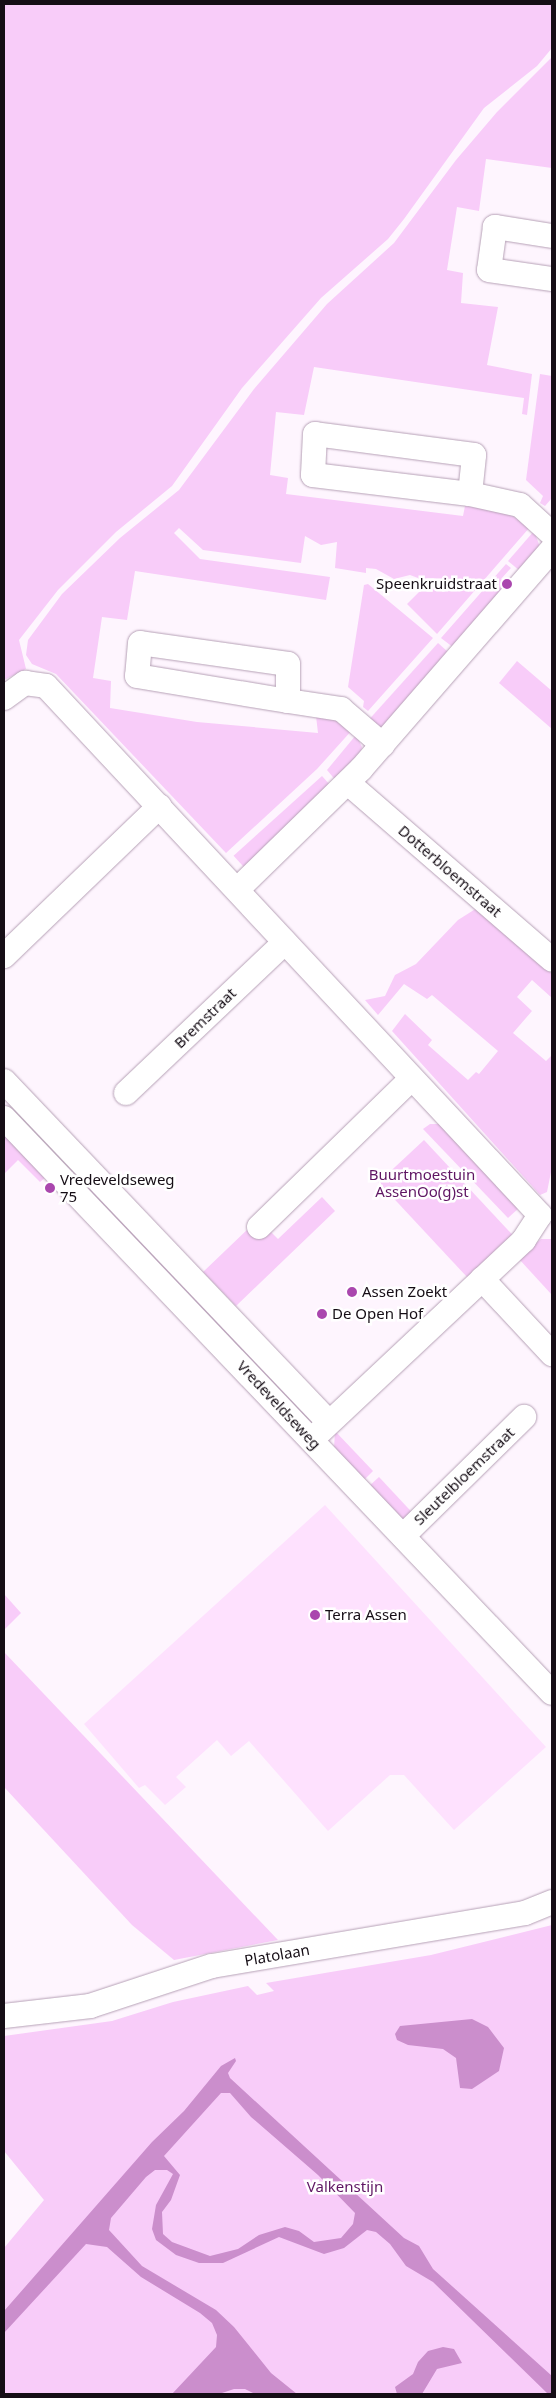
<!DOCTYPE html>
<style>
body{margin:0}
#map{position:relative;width:556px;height:2398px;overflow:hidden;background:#fef5fe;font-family:"Noto Sans",sans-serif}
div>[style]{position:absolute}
.built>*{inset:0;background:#fee1fe}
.green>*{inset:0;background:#f8ccf9;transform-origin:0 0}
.water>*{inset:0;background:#cb8ecc}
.roads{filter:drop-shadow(0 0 1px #b6a1b6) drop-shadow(0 0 1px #b6a1b6)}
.minor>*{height:24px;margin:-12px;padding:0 12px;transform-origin:12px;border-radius:12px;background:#fff}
.dots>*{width:14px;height:14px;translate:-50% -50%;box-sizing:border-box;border:2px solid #fff;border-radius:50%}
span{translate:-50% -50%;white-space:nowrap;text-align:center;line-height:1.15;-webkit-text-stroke:5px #fff;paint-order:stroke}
.poi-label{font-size:15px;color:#150d15}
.right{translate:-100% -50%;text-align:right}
.left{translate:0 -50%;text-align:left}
.street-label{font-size:15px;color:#150d15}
.park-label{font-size:15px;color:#5f1563}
.frame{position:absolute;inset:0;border:5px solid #150d15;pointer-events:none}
</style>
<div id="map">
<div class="built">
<i style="clip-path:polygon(325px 1505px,546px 1747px,454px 1830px,404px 1775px,390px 1775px,328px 1831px,249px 1741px,231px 1756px,217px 1740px,176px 1777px,186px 1787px,165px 1805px,145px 1785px,139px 1788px,84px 1724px)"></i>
</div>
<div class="green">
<i style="clip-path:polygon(4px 4px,552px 4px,552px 48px,537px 66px,484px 108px,404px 219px,388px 239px,321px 298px,242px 388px,172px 486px,116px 532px,58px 590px,19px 640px,26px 669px,4px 680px)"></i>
<i style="clip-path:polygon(552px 57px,552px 168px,486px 159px,479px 211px,457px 207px,447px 270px,463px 273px,461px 303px,498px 307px,487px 365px,532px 374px,527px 415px,522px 414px,524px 398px,314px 367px,304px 415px,276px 412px,270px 475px,288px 478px,286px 494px,463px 516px,465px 506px,506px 512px,530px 527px,437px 634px,407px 604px,421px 590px,422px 583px,418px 578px,410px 575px,394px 579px,376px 569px,366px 568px,366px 573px,335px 568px,337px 542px,321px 545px,305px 536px,301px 563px,203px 550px,179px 528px,174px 533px,200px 559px,330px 577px,326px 600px,135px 571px,127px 620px,102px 617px,93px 678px,111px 681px,110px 708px,197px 722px,318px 733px,316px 716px,336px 717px,353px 729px,317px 769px,226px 853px,56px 674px,32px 664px,26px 655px,28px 640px,62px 594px,120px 538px,179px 490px,254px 389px,327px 304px,394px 243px,456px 160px,497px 112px)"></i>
<i style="clip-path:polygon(540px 374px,552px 376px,552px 498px,545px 506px,540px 503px,543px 496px,526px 480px)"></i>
<i style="clip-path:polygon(534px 531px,540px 547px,520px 571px,508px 561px)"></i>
<i style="clip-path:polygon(506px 564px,511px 568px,501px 579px,508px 584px,454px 648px,441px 638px)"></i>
<i style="clip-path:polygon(368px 584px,433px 638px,368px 711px,363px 707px,364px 701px,348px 687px,364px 585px)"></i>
<i style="left:438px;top:643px;width:15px;height:103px;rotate:42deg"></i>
<i style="clip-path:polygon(517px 661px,552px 691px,552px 729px,499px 683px)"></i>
<i style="clip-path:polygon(356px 735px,362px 747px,360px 756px,337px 782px,327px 770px)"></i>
<i style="left:322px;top:776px;width:15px;height:119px;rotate:48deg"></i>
<i style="clip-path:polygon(477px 908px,552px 974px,552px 998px,532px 980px,517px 997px,532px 1011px,513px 1033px,546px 1061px,552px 1055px,552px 1167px,547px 1192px,540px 1195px,392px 1031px,405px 1014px,432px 1040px,428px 1045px,468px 1080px,476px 1072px,479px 1074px,498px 1051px,432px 995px,427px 999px,404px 984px,378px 1015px,365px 1000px,385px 996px,395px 975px,416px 964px,458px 920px)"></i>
<i style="clip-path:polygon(430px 1124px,443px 1124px,520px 1207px,508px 1218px,423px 1129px)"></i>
<i style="clip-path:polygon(4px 1132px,46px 1177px,40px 1182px,18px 1160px,4px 1174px)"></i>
<i style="left:424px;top:1140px;width:131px;height:62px;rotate:47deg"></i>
<i style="clip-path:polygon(92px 1185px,313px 1417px,310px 1419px,307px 1420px,87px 1190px)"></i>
<i style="clip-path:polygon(322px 1197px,335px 1211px,236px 1306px,203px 1272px,250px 1227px,267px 1228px,278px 1239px)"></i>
<i style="clip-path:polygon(541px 1239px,552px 1239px,552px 1295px,519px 1259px)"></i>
<i style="clip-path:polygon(335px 1431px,373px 1471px,364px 1480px,334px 1449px)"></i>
<i style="left:379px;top:1477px;width:52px;height:13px;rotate:47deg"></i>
<i style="clip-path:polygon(4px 1594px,21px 1613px,4px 1630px)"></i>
<i style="clip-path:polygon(4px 1652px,278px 1940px,174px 1960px,132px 1925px,4px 1787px)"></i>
<i style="clip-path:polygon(552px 1925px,552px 2394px,4px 2394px,4px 2248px,44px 2200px,4px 2151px,4px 2036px,112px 2021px,173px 2002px,248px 1986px,257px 1995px,274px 1991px,266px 1983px,431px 1955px)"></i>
</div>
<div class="water">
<i style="clip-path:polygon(472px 2019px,488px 2027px,504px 2048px,499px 2071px,472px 2089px,460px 2088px,456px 2058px,443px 2049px,408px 2045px,397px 2040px,395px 2034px,400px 2026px)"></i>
<i style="clip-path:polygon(evenodd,235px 2058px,236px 2061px,228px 2073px,230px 2078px,404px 2238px,419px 2246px,433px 2269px,552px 2376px,552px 2394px,548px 2394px,433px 2282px,406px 2266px,390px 2244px,376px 2232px,367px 2230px,344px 2248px,324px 2254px,279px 2237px,223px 2263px,199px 2263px,176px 2255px,156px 2240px,152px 2229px,156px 2205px,173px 2174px,167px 2170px,155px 2170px,146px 2177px,111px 2218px,109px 2230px,142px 2266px,216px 2310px,234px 2327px,271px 2373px,297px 2394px,255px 2394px,245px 2389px,234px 2389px,219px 2394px,172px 2394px,216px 2347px,217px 2335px,212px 2323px,200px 2313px,141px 2277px,107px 2247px,86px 2244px,4px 2333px,4px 2311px,152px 2142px,184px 2111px,221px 2066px,235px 2058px,221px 2093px,230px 2093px,251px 2117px,318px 2175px,355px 2213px,353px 2224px,341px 2238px,314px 2242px,299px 2231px,285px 2227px,259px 2235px,238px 2249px,210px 2256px,172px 2242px,163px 2234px,162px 2212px,171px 2200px,180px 2175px,164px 2156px,221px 2093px)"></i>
<i style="clip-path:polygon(443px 2347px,454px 2349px,462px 2363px,437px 2369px,422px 2394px,397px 2394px,395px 2387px,413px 2374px,418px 2362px,428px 2351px)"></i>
</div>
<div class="roads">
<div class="minor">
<i style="left:552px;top:236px;width:58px;rotate:-171deg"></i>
<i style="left:495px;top:227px;width:43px;rotate:97.9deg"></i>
<i style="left:489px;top:270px;width:64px;rotate:8.1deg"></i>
<i style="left:470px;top:494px;width:39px;rotate:-84deg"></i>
<i style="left:474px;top:455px;width:160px;rotate:-172.5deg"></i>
<i style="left:315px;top:434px;width:41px;rotate:92.8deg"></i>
<i style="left:313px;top:475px;width:158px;rotate:6.9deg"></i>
<i style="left:470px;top:494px;width:51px;rotate:12.4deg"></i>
<i style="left:520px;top:505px;width:43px;rotate:42.2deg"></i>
<i style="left:4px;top:698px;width:26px;rotate:-36deg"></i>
<i style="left:25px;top:683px;width:21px;rotate:8deg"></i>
<i style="left:46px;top:686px;width:724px;rotate:46.96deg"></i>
<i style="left:540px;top:1215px;width:30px;rotate:123deg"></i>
<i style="left:524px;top:1240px;width:292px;rotate:136.8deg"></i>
<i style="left:288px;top:701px;width:37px;rotate:-90deg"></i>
<i style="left:288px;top:664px;width:149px;rotate:-171.9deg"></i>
<i style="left:140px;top:643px;width:33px;rotate:95deg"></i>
<i style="left:137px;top:676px;width:153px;rotate:9.4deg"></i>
<i style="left:288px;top:701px;width:54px;rotate:8.6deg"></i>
<i style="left:341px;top:709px;width:55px;rotate:40.6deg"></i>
<i style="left:348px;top:783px;width:270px;rotate:40.9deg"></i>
<i style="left:238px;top:889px;width:172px;rotate:-44.3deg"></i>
<i style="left:361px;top:769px;width:291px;rotate:-49deg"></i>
<i style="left:4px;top:956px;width:216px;rotate:-43.9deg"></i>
<i style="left:4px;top:1081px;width:471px;rotate:46.4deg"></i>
<i style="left:126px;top:1093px;width:219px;rotate:-43.5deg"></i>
<i style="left:4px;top:1118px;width:794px;rotate:46.38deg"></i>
<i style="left:259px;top:1227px;width:212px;rotate:-44.2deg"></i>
<i style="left:482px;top:1279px;width:103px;rotate:47deg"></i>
<i style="left:403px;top:1536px;width:170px;rotate:-44.5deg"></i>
<i style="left:4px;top:2016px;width:87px;rotate:-6.6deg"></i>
<i style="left:90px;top:2006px;width:128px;rotate:-18.2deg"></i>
<i style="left:212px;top:1966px;width:317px;rotate:-9.6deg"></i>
<i style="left:525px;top:1913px;width:29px;rotate:-22deg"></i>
</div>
</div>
<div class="dots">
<i style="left:507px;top:584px;background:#aa47ae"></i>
<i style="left:50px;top:1188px;background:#aa47ae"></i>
<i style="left:352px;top:1292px;background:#aa47ae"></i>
<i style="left:322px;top:1314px;background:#aa47ae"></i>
<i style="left:315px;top:1615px;background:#aa47ae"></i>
</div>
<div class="poi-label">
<span class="right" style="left:497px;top:584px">Speenkruidstraat</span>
<span class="left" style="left:60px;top:1188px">Vredeveldseweg<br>75</span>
<span class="left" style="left:362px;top:1292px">Assen Zoekt</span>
<span class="left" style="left:332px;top:1314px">De Open Hof</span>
<span class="left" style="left:325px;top:1615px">Terra Assen</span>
</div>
<div class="street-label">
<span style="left:450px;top:871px;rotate:41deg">Dotterbloemstraat</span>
<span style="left:205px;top:1018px;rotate:-44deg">Bremstraat</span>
<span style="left:279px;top:1405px;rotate:47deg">Vredeveldseweg</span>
<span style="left:464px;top:1476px;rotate:-44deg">Sleutelbloemstraat</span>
<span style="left:277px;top:1955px;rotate:-10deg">Platolaan</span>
</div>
<div class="park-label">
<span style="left:422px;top:1183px">Buurtmoestuin<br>AssenOo(g)st</span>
<span style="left:345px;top:2187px">Valkenstijn</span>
</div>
<div class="frame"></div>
</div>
